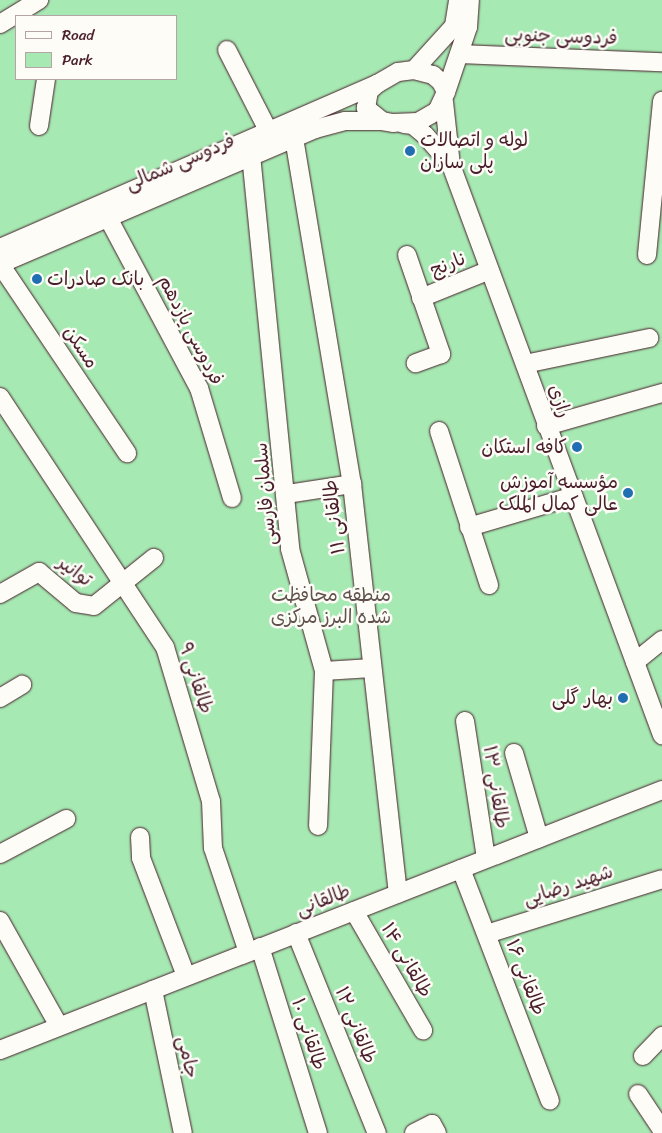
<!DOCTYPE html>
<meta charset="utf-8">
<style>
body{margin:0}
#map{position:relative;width:662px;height:1133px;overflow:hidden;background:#f6e9da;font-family:Sriracha,"Playpen Sans Arabic",sans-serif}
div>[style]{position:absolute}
.green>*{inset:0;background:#a6e9b3}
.roads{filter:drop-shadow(0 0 1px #4a1f2b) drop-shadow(0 0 1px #4a1f2b)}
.minor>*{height:18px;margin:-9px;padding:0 9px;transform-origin:9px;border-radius:9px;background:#fdfcf7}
.dots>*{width:14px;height:14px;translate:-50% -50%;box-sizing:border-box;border:2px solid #fdfcf7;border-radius:50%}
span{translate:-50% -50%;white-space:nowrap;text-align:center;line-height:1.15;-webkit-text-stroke:5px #fdfcf7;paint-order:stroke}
.street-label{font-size:19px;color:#4a1f2b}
.poi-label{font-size:19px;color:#4a1f2b}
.left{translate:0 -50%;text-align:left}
.right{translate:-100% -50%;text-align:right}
.park-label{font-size:19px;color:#61524d}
.legend{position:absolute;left:15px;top:15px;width:162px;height:65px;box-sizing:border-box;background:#fdfcf7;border:1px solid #b5a4a5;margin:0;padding:6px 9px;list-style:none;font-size:15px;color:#4a1f2b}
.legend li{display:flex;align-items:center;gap:10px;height:25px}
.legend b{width:25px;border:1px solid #b5a4a5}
</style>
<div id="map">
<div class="green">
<i style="clip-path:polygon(evenodd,0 0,662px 0,662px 1133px,0 1133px,0 0,16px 16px,176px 16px,176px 79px,16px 79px,16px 16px)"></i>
</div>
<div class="roads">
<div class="minor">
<i style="left:0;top:24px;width:46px;rotate:-31.6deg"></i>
<i style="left:227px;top:50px;width:90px;rotate:62.9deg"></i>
<i style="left:459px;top:54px;width:203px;rotate:2.3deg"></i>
<i style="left:414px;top:70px;width:20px;rotate:15deg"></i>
<i style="left:433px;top:75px;width:11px;rotate:41deg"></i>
<i style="left:441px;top:82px;width:11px;rotate:63deg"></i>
<i style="left:446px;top:92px;width:21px;rotate:115deg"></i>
<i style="left:437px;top:111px;width:22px;rotate:150deg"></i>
<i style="left:418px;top:122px;width:25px;rotate:178deg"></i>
<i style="left:393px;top:123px;width:11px;rotate:-170deg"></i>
<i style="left:382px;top:121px;width:21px;rotate:-141deg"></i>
<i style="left:366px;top:108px;width:17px;rotate:-80deg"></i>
<i style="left:369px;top:91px;width:11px;rotate:-41deg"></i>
<i style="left:377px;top:84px;width:24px;rotate:-30deg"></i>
<i style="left:398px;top:72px;width:16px;rotate:-7deg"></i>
<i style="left:414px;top:70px;width:59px;rotate:-47.7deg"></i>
<i style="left:454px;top:26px;width:26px;rotate:-81deg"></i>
<i style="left:446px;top:92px;width:69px;rotate:-71.3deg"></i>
<i style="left:468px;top:27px;width:27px;rotate:-86deg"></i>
<i style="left:444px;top:102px;width:63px;rotate:83.7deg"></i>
<i style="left:451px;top:165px;width:608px;rotate:69.69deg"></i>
<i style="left:404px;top:124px;width:9px;rotate:6deg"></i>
<i style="left:413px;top:125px;width:16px;rotate:40deg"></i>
<i style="left:425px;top:135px;width:37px;rotate:49deg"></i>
<i style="left:39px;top:126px;width:48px;rotate:-81.5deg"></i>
<i style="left:294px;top:138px;width:351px;rotate:80.5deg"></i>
<i style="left:352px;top:484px;width:412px;rotate:83.6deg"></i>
<i style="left:251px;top:155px;width:396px;rotate:84.3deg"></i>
<i style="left:290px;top:549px;width:127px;rotate:74.4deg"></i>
<i style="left:324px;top:671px;width:155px;rotate:92.2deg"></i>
<i style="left:107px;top:216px;width:195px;rotate:61.9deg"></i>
<i style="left:199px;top:388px;width:115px;rotate:73.3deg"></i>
<i style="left:0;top:248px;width:411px;rotate:-23.5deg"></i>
<i style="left:407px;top:255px;width:105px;rotate:71deg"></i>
<i style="left:441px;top:354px;width:27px;rotate:160deg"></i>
<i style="left:647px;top:255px;width:155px;rotate:-84.4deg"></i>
<i style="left:0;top:264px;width:343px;rotate:-23.2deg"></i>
<i style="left:315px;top:129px;width:31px;rotate:-15deg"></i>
<i style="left:345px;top:121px;width:37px"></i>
<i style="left:0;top:264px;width:228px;rotate:56.1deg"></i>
<i style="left:421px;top:298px;width:74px;rotate:-22.1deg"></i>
<i style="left:525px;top:364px;width:127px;rotate:-11.8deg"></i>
<i style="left:0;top:397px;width:300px;rotate:56.6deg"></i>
<i style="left:165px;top:647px;width:161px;rotate:73.4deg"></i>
<i style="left:211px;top:801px;width:47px;rotate:87.6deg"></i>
<i style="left:213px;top:848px;width:110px;rotate:71.4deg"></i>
<i style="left:546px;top:426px;width:121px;rotate:-15.9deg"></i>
<i style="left:439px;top:431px;width:162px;rotate:72deg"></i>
<i style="left:287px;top:494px;width:66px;rotate:-8.7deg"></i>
<i style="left:469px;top:527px;width:109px;rotate:-16.4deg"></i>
<i style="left:0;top:594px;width:45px;rotate:-29.4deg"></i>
<i style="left:39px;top:572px;width:48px;rotate:40deg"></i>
<i style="left:76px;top:603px;width:18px;rotate:9deg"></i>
<i style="left:94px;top:606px;width:77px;rotate:-38.7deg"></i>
<i style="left:635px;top:662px;width:35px;rotate:-39deg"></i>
<i style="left:324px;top:671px;width:48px;rotate:-3.6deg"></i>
<i style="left:0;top:698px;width:26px;rotate:-31deg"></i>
<i style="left:465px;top:721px;width:139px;rotate:81.3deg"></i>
<i style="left:514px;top:753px;width:89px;rotate:73.6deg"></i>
<i style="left:140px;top:837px;width:21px;rotate:87deg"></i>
<i style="left:141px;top:858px;width:126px;rotate:69.1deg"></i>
<i style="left:0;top:854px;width:75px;rotate:-27.9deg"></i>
<i style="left:461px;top:869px;width:248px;rotate:69deg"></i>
<i style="left:354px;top:911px;width:138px;rotate:59.9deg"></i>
<i style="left:0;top:921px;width:120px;rotate:60.7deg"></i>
<i style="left:296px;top:933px;width:216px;rotate:68deg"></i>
<i style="left:487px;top:934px;width:183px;rotate:-17.4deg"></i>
<i style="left:260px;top:947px;width:195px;rotate:72.7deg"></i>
<i style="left:153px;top:990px;width:146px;rotate:78.2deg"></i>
<i style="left:0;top:1050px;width:711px;rotate:-21.44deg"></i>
<i style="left:643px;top:1056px;width:28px;rotate:-46deg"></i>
<i style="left:638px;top:1094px;width:43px;rotate:56.3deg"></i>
<i style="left:414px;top:1133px;width:20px;rotate:-27deg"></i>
<i style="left:432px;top:1124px;width:10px;rotate:61deg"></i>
</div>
</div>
<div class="dots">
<i style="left:410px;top:151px;background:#1f6fb2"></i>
<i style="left:37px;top:279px;background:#1f6fb2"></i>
<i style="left:577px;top:447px;background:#1f6fb2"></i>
<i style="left:628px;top:493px;background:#1f6fb2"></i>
<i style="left:623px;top:698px;background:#1f6fb2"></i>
</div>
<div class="street-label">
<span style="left:561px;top:36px;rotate:2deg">فردوسی جنوبی</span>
<span style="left:180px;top:162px;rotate:-23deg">فردوسی شمالی</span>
<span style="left:448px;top:264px;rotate:-22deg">نارنج</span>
<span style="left:191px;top:330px;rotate:63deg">فردوسی یازدهم</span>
<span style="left:81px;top:347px;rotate:56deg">مسکن</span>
<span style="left:560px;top:401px;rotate:71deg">رازی</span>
<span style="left:265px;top:494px;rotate:-95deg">سلمان فارسی</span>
<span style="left:334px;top:517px;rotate:-97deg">طالقانی ۱۱</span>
<span style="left:75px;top:571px;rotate:36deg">توانیر</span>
<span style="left:196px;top:678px;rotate:72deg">طالقانی ۹</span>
<span style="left:496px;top:787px;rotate:81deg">طالقانی ۱۳</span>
<span style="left:568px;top:885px;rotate:-18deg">شهید رضایی</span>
<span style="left:323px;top:900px;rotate:-21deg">طالقانی</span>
<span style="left:407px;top:960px;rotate:60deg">طالقانی ۱۴</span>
<span style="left:526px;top:977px;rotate:69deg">طالقانی ۱۶</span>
<span style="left:356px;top:1025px;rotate:68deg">طالقانی ۱۲</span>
<span style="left:309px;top:1034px;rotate:72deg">طالقانی ۱۰</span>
<span style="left:188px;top:1057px;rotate:78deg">جامی</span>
</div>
<div class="poi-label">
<span class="left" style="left:420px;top:151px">لوله و اتصالات<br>پلی سازان</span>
<span class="left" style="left:47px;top:279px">بانک صادرات</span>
<span class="right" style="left:567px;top:447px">کافه استکان</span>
<span class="right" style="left:618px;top:493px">مؤسسه آموزش<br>عالی کمال الملک</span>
<span class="right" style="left:613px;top:698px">بهار گلی</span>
</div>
<div class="park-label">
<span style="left:331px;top:606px">منطقه محافظت<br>شده البرز مرکزی</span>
</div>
<ul class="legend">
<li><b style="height:6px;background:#fdfcf7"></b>Road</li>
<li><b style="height:14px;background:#a6e9b3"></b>Park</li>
</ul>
</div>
